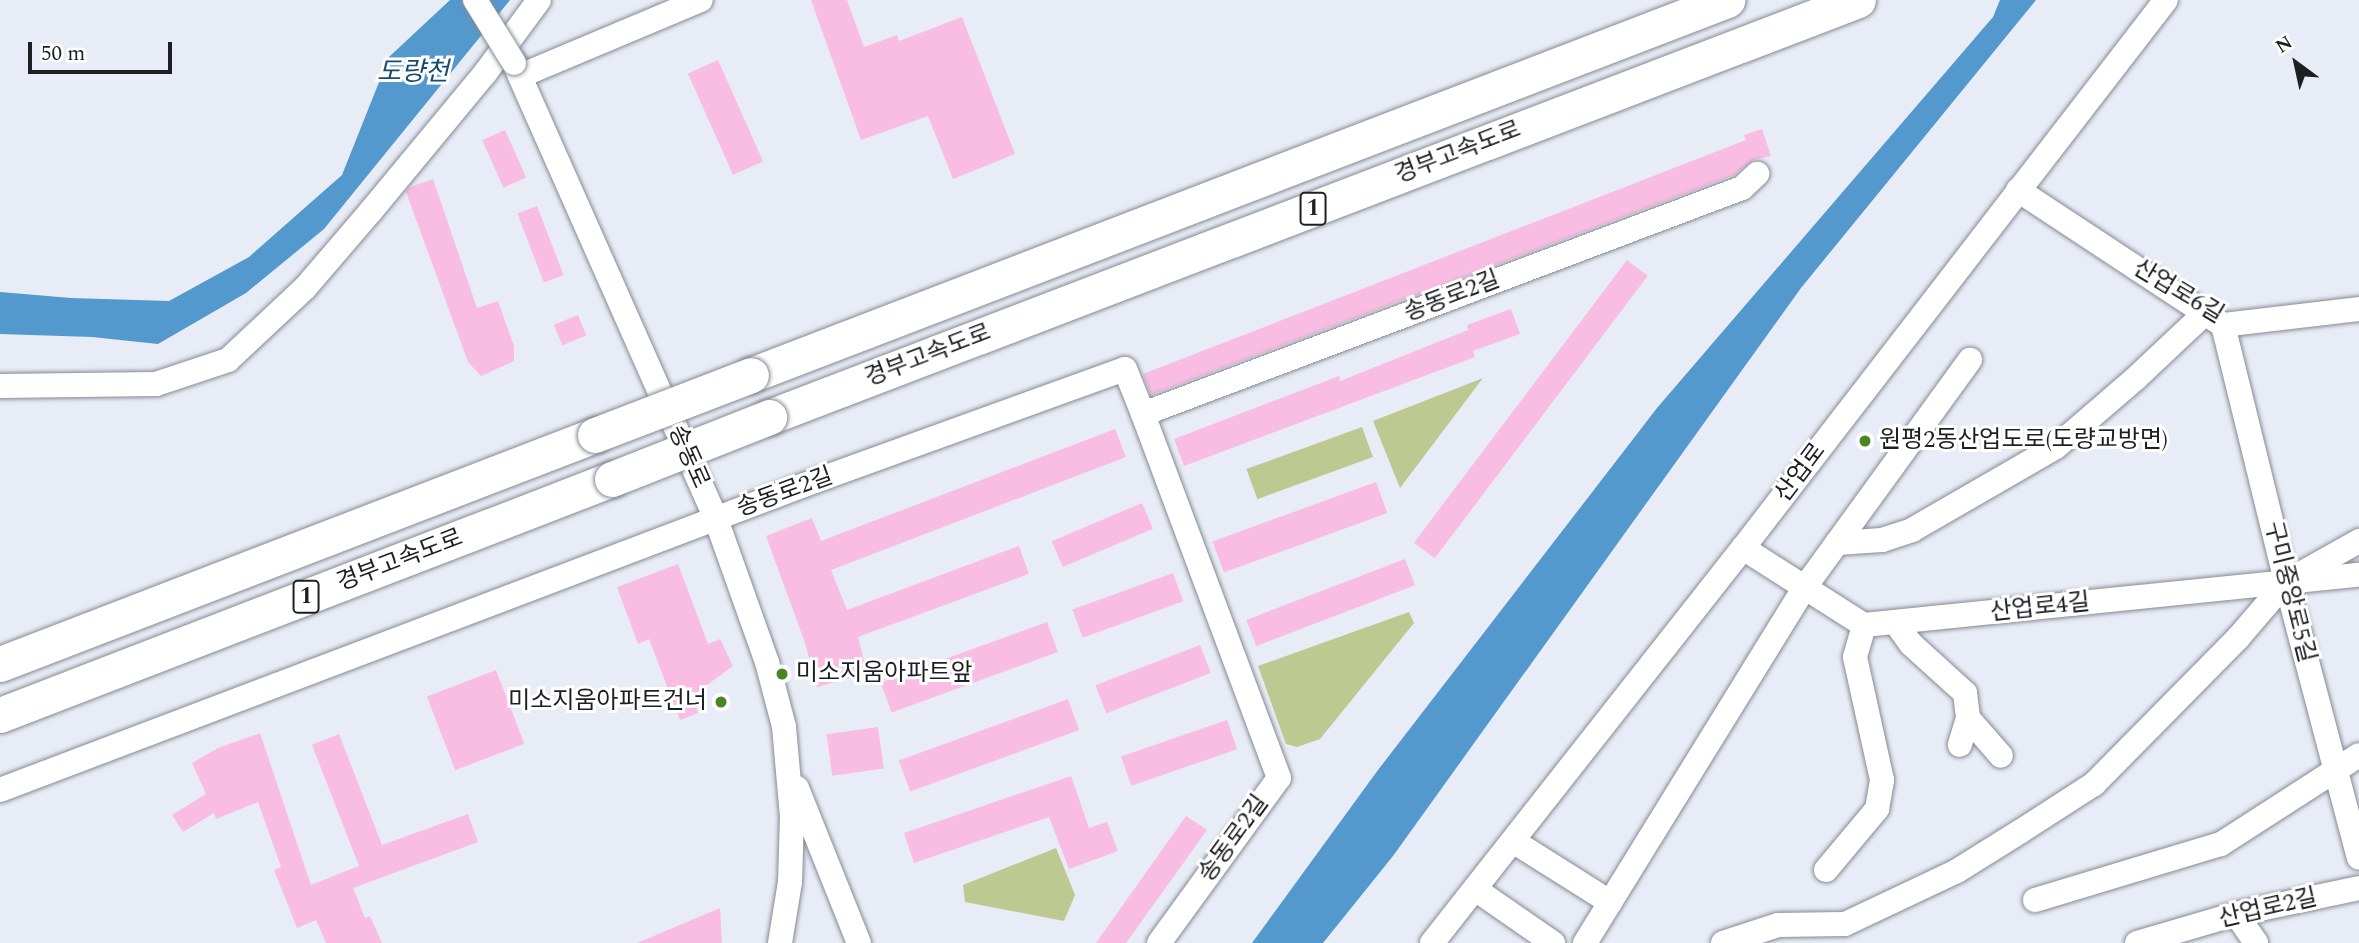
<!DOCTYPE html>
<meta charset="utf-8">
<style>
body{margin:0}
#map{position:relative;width:2359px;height:943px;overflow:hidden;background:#e8ecf6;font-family:Spectral,"Noto Sans KR",serif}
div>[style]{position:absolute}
.green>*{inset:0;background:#bdc990;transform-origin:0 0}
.water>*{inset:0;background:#5399cd}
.building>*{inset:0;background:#f9bde3;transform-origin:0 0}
.roads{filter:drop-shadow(0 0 2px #868a93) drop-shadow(0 0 2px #868a93)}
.minor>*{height:24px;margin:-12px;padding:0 12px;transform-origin:12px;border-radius:12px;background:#fff}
.highway>*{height:35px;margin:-17.5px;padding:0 17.5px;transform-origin:17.5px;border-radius:17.5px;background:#fff}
.bridges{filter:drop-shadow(0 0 2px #868a93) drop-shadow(0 0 2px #868a93)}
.minor-bridge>*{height:24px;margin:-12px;padding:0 12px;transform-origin:12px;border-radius:12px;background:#fff}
.highway-bridge>*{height:35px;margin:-17.5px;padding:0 17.5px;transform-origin:17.5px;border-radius:17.5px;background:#fff}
.dots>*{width:19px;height:19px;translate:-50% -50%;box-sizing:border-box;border:4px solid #fff;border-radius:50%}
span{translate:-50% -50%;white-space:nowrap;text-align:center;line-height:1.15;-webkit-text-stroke:6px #fff;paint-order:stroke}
.shield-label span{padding:2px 5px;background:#fff;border:2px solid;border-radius:5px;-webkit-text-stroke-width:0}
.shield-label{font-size:23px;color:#1e1f23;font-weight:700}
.street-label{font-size:24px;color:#1e1f23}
.poi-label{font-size:24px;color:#1e1f23}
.left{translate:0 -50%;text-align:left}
.right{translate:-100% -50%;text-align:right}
.water-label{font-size:26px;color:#174c6f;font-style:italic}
.north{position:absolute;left:2261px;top:28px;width:70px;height:70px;-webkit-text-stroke:5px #fff;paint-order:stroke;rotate:327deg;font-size:19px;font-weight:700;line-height:28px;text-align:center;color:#1e1f23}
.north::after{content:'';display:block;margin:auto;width:24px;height:32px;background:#1e1f23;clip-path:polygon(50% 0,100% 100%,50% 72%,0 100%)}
.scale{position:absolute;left:28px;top:42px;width:144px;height:32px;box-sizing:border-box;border:4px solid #1e1f23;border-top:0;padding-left:9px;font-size:21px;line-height:24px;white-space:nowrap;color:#1e1f23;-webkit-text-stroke:5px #fff;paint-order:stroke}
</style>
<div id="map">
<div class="green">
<i style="clip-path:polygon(1483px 378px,1400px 488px,1373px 421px)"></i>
<i style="left:1362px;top:427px;width:32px;height:123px;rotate:70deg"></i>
<i style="clip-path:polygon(1409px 612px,1414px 623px,1320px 739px,1297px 747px,1286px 744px,1258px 666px)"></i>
<i style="clip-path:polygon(1056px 848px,1075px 895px,1064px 921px,965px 902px,963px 885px)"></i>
</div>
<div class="water">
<i style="clip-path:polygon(450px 0,510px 0,324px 229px,246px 293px,158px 344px,92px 337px,0 334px,0 292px,71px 298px,169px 301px,249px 257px,342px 175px,389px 57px)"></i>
<i style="clip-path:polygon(2000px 0,2036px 0,1801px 288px,1393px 856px,1323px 943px,1252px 943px,1378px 770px,1657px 408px,1993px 17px)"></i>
</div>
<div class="building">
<i style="clip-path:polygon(811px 0,847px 0,864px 47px,897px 35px,899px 41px,962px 17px,1015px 154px,953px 179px,928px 116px,861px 140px)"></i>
<i style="left:718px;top:60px;width:111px;height:33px;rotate:66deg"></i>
<i style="clip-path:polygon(1762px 129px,1771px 156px,1753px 160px,1734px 175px,1151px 395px,1143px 374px,1746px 140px,1744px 135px)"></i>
<i style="left:505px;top:130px;width:52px;height:25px;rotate:66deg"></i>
<i style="clip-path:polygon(433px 179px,477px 308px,498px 301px,514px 346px,514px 361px,481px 376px,468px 362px,406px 192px,410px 187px)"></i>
<i style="left:537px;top:206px;width:74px;height:21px;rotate:69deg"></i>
<i style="left:1627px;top:260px;width:26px;height:354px;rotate:37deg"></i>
<i style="clip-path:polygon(1511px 309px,1520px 334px,1473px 351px,1475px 357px,1184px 466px,1174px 439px,1339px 376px,1340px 381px,1468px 330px,1467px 325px)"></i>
<i style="left:578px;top:315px;width:22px;height:26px;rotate:68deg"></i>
<i style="clip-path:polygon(1115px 429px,1126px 457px,831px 570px,847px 610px,1019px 546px,1029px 574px,858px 637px,867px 673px,817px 687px,805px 643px,766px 536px,812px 518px,821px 541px)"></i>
<i style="left:1376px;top:482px;width:33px;height:174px;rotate:70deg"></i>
<i style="left:1142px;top:503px;width:28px;height:98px;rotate:67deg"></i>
<i style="left:1405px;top:559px;width:28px;height:170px;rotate:69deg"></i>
<i style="clip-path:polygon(678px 564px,708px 644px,720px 639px,733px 666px,692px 696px,698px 713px,680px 720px,649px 639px,638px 644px,617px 587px)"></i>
<i style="left:1173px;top:573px;width:30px;height:107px;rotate:70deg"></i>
<i style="left:1047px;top:622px;width:32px;height:177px;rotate:70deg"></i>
<i style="left:1200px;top:645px;width:30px;height:112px;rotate:69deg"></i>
<i style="left:496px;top:670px;width:79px;height:74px;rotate:69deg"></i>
<i style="left:1068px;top:699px;width:33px;height:180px;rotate:70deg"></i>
<i style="left:1227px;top:720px;width:31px;height:112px;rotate:71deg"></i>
<i style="left:878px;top:727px;width:42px;height:52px;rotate:82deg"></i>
<i style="clip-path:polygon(260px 733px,311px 885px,359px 866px,312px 745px,339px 734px,382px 845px,468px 814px,478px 842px,353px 888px,365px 918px,370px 916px,382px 943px,326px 943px,316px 920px,297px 928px,274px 870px,281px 867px,258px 802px,216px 819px,214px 813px,183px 832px,172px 815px,206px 794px,192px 763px,218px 748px)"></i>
<i style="clip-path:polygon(1071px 776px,1089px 828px,1107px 822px,1118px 851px,1069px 869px,1049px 817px,914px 863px,904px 833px)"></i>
<i style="clip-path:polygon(1186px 816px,1207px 830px,1126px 943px,1096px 943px)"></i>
<i style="clip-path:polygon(720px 908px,722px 943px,637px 943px)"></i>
</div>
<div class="roads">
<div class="minor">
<i style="left:514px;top:63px;width:499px;rotate:66.1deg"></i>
<i style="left:716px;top:519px;width:152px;rotate:70.4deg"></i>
<i style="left:767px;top:662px;width:67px;rotate:75.3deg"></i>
<i style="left:784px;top:727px;width:89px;rotate:84.9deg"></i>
<i style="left:792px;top:816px;width:66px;rotate:91.7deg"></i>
<i style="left:790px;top:882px;width:62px;rotate:99.3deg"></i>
<i style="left:520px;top:76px;width:196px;rotate:-22.8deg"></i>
<i style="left:2018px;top:190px;width:245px;rotate:33.4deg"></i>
<i style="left:2223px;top:325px;width:137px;rotate:-6.7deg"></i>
<i style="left:2223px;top:325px;width:265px;rotate:76.2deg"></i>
<i style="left:2286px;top:582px;width:285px;rotate:75.2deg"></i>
<i style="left:0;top:386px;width:156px;rotate:-0.7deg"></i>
<i style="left:156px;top:384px;width:76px;rotate:-18.4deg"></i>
<i style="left:228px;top:360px;width:105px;rotate:-43.1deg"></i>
<i style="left:305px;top:288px;width:101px;rotate:-49.4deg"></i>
<i style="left:371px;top:211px;width:180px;rotate:-50.4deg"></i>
<i style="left:486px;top:72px;width:89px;rotate:-53.6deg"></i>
<i style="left:1837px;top:543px;width:45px;rotate:-3.8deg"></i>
<i style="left:1882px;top:540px;width:32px;rotate:-18deg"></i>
<i style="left:1912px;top:530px;width:166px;rotate:-30deg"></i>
<i style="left:2056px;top:447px;width:104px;rotate:-40.7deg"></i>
<i style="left:2135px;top:379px;width:96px;rotate:-43.3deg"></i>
<i style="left:1743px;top:548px;width:143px;rotate:32.5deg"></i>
<i style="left:1864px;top:625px;width:498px;rotate:-5.8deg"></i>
<i style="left:1895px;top:622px;width:27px;rotate:54deg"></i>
<i style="left:1911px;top:644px;width:73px;rotate:42.2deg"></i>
<i style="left:1965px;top:693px;width:25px;rotate:83deg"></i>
<i style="left:1968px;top:718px;width:28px;rotate:107deg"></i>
<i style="left:1968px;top:718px;width:50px;rotate:49deg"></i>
<i style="left:797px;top:788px;width:167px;rotate:68.2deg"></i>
<i style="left:0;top:790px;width:860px;rotate:-20.77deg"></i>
<i style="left:804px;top:485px;width:341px;rotate:-19.9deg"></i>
<i style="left:1125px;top:369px;width:48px;rotate:68.2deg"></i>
<i style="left:1513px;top:841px;width:115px;rotate:32.2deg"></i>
<i style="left:1826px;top:870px;width:80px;rotate:-50.1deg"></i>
<i style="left:1877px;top:809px;width:29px;rotate:-80deg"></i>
<i style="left:1882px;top:780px;width:126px;rotate:-102.4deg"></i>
<i style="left:1855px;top:657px;width:33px;rotate:-74deg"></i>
<i style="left:1475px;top:889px;width:95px;rotate:34.7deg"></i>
<i style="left:2035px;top:900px;width:194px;rotate:-16.8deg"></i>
<i style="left:2221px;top:844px;width:164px;rotate:-32.8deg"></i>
<i style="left:2236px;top:914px;width:35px;rotate:55deg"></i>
<i style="left:1159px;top:943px;width:204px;rotate:-54deg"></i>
<i style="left:1279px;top:778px;width:389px;rotate:-110.5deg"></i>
<i style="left:1143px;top:414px;width:640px;rotate:-20.67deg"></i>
<i style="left:1742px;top:188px;width:21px;rotate:-43deg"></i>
<i style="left:1432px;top:943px;width:503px;rotate:-51.79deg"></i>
<i style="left:1743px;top:548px;width:692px;rotate:-52.34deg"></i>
<i style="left:1585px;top:943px;width:418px;rotate:-58.3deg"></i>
<i style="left:1805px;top:587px;width:281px;rotate:-54deg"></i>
<i style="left:1723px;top:943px;width:58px;rotate:-18.1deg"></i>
<i style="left:1778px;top:925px;width:67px;rotate:-0.9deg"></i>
<i style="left:1845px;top:924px;width:124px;rotate:-25.3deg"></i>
<i style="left:1957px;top:871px;width:75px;rotate:-32deg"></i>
<i style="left:2021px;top:831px;width:87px;rotate:-32.8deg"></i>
<i style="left:2094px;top:784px;width:205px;rotate:-45.4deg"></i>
<i style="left:2238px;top:638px;width:74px;rotate:-49.4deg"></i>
<i style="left:2286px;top:582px;width:84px;rotate:-29.3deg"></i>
<i style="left:2137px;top:943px;width:103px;rotate:-16.3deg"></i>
<i style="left:2236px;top:914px;width:126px;rotate:-11.9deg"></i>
</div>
<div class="highway">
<i style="left:751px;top:375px;width:1046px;rotate:-21.02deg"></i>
<i style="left:769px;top:417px;width:1166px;rotate:-20.95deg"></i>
<i style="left:0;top:664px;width:638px;rotate:-21.05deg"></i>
<i style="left:0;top:715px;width:656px;rotate:-21.09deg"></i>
</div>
</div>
<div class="bridges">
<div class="minor-bridge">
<i style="left:475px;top:0;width:74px;rotate:58.2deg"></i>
</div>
<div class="highway-bridge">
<i style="left:595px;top:435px;width:167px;rotate:-21deg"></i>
<i style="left:612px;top:479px;width:169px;rotate:-21.5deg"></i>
</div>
</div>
<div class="dots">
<i style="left:1865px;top:441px;background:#498523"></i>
<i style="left:782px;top:674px;background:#498523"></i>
<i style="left:721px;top:702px;background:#498523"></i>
</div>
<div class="shield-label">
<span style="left:1313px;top:209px">1</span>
<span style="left:306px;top:597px">1</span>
</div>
<div class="street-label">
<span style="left:1458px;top:153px;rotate:-21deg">경부고속도로</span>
<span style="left:2178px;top:292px;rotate:31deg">산업로6길</span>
<span style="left:1452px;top:297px;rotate:-21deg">송동로2길</span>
<span style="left:928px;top:356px;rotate:-21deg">경부고속도로</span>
<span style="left:688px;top:457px;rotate:66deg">송동로</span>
<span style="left:1801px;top:473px;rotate:-53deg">산업로</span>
<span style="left:785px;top:493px;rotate:-20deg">송동로2길</span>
<span style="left:400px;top:561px;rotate:-21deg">경부고속도로</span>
<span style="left:2289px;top:592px;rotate:76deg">구미중앙로5길</span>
<span style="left:2040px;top:608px;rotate:-6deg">산업로4길</span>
<span style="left:1234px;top:839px;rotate:-54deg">송동로2길</span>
<span style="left:2268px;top:909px;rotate:-13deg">산업로2길</span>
</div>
<div class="poi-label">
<span class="left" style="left:1879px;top:441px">원평2동산업도로(도량교방면)</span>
<span class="left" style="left:796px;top:674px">미소지움아파트앞</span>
<span class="right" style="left:707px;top:702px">미소지움아파트건너</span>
</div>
<div class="water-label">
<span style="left:413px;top:73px">도량천</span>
</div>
<div class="north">N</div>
<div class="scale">50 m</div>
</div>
